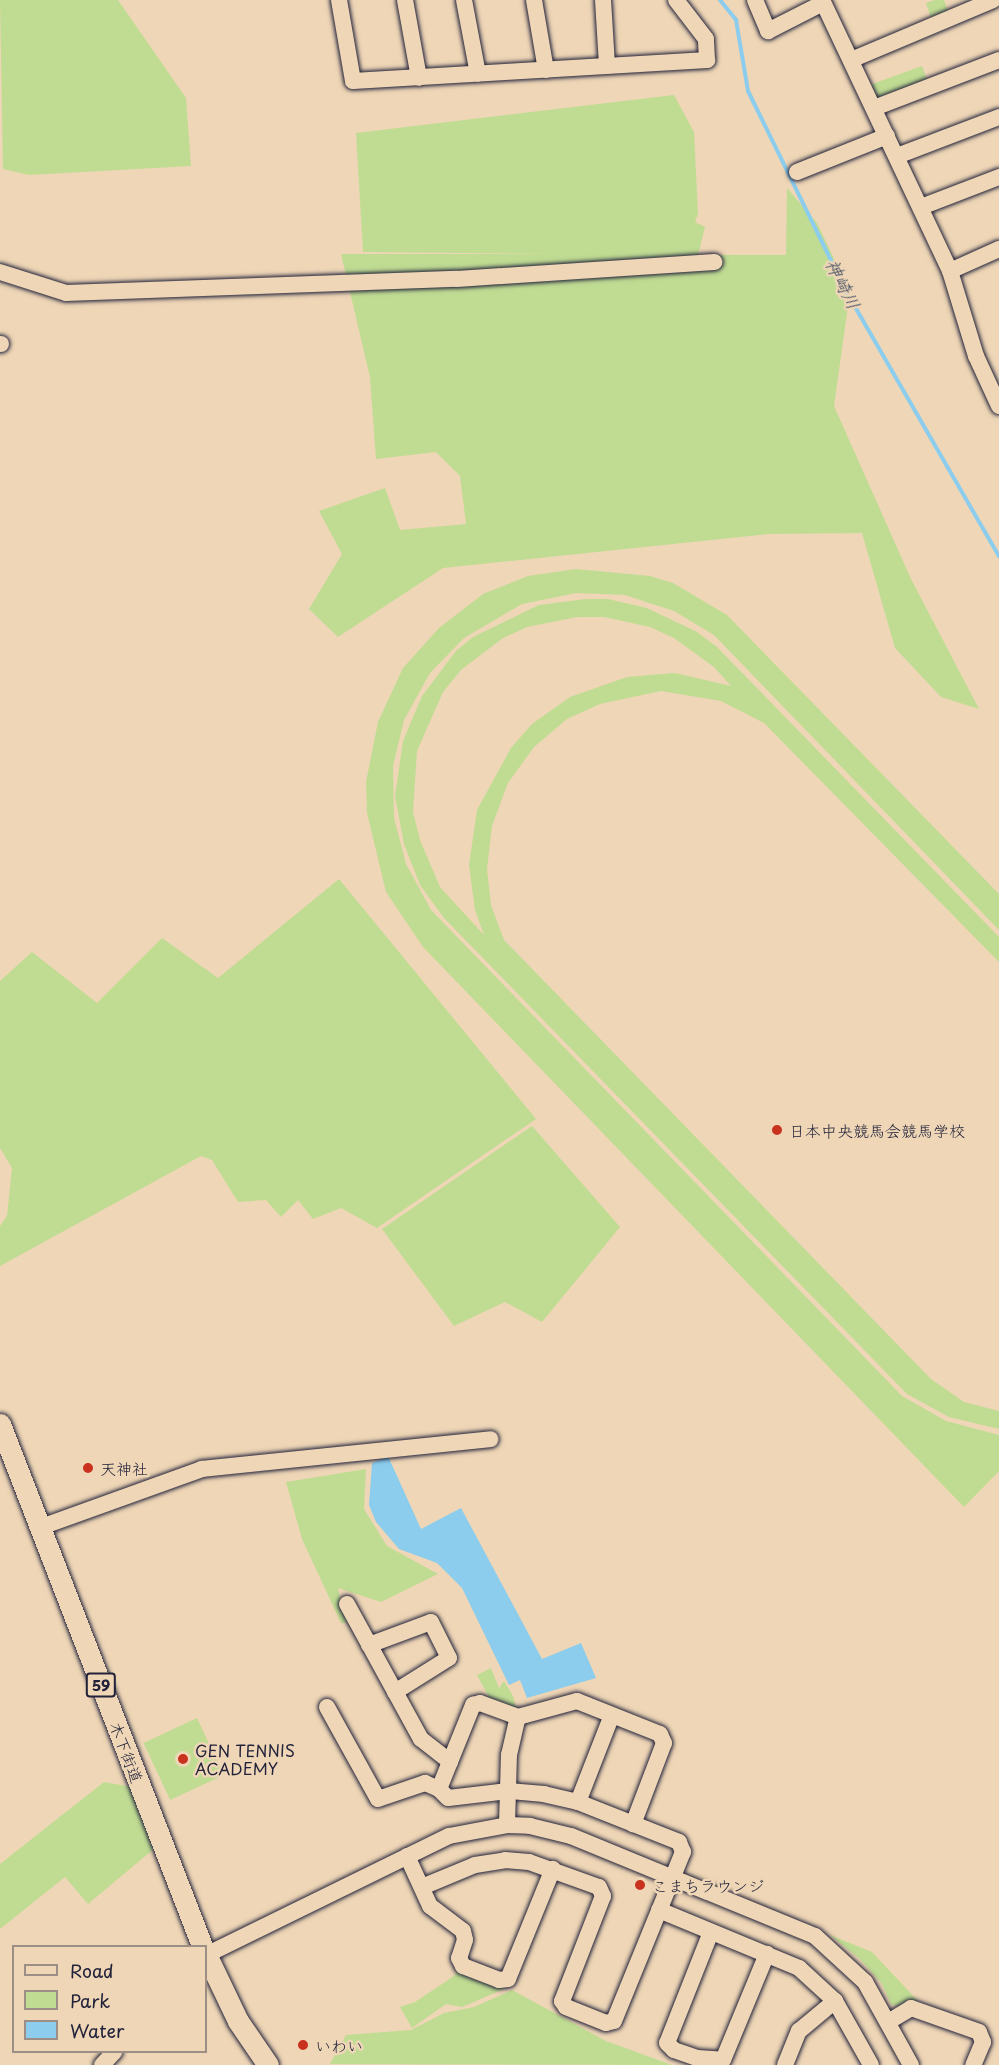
<!DOCTYPE html>
<meta charset="utf-8">
<style>
body{margin:0}
#map{position:relative;width:999px;height:2065px;overflow:hidden;background:#eed6b6;font-family:"Playpen Sans","Klee One",sans-serif}
div>[style]{position:absolute}
.green>*{inset:0;background:#c0dc93;transform-origin:0 0}
.water>*{inset:0;background:#8ccded}
.stream>*{height:4px;margin:-2px;padding:0 2px;transform-origin:2px;border-radius:2px;background:#8ccded}
.roads{filter:drop-shadow(0 0 2px #22223b) drop-shadow(0 0 2px #22223b)}
.minor>*{height:16px;margin:-8px;padding:0 8px;transform-origin:8px;border-radius:8px;background:#eed6b6}
.major>*{height:21px;margin:-10.5px;padding:0 10.5px;transform-origin:10.5px;border-radius:10.5px;background:#eed6b6}
.dots>*{width:16px;height:16px;translate:-50% -50%;box-sizing:border-box;border:3px solid #eed6b6;border-radius:50%}
span{translate:-50% -50%;white-space:nowrap;text-align:center;line-height:1.15;-webkit-text-stroke:5px #eed6b6;paint-order:stroke}
.shield-label span{padding:2px 4px;background:#eed6b6;border:2px solid;border-radius:4px;-webkit-text-stroke-width:0}
.shield-label{font-size:15px;color:#22223b;font-weight:700}
.poi-label{font-size:16px;color:#22223b}
.left{translate:0 -50%;text-align:left}
.street-label{font-size:16px;color:#22223b}
.water-label{font-size:18px;color:#37445f;font-style:italic}
.legend{position:absolute;left:12px;top:1945px;width:195px;height:108px;box-sizing:border-box;background:#eed6b6;border:2px solid #9c8e85;margin:0;padding:8px 10px;list-style:none;font-size:18px;color:#22223b}
.legend li{display:flex;align-items:center;gap:12px;height:30px}
.legend b{width:30px;border:2px solid #9c8e85}
</style>
<div id="map">
<div class="green">
<i style="clip-path:polygon(0 0,118px 0,186px 98px,191px 166px,29px 175px,3px 169px)"></i>
<i style="clip-path:polygon(935px 0,944px 0,949px 14px,932px 21px,926px 3px)"></i>
<i style="left:922px;top:66px;width:20px;height:58px;rotate:70deg"></i>
<i style="clip-path:polygon(674px 95px,694px 132px,698px 213px,695px 222px,705px 227px,698px 255px,786px 255px,787px 188px,817px 223px,850px 292px,834px 406px,911px 579px,979px 709px,941px 697px,895px 648px,862px 533px,768px 534px,443px 568px,338px 637px,309px 609px,342px 554px,319px 511px,385px 488px,400px 530px,466px 524px,460px 476px,436px 452px,376px 459px,370px 377px,341px 254px,561px 254px,363px 252px,356px 133px)"></i>
<i style="clip-path:polygon(576px 569px,650px 576px,673px 583px,727px 615px,999px 894px,999px 930px,714px 635px,674px 611px,625px 595px,576px 593px,522px 604px,464px 638px,430px 673px,404px 720px,393px 766px,394px 818px,406px 864px,431px 910px,902px 1396px,946px 1421px,999px 1435px,999px 1471px,964px 1507px,423px 947px,386px 892px,367px 813px,366px 782px,378px 722px,403px 668px,439px 628px,483px 594px,528px 576px)"></i>
<i style="clip-path:polygon(evenodd,586px 599px,608px 599px,647px 608px,697px 632px,717px 647px,999px 937px,999px 962px,764px 723px,721px 701px,661px 691px,600px 704px,567px 719px,534px 747px,508px 783px,492px 826px,487px 869px,491px 905px,504px 940px,931px 1379px,964px 1402px,999px 1411px,999px 1429px,949px 1417px,907px 1394px,444px 918px,420px 885px,404px 844px,395px 796px,403px 741px,422px 696px,456px 651px,473px 637px,539px 605px,586px 599px,577px 617px,604px 617px,650px 627px,674px 638px,714px 667px,731px 686px,675px 673px,627px 677px,570px 697px,532px 724px,511px 748px,477px 810px,469px 865px,475px 910px,484px 935px,440px 887px,420px 840px,413px 812px,417px 751px,443px 692px,461px 670px,503px 638px,527px 627px,577px 617px)"></i>
<i style="clip-path:polygon(339px 879px,536px 1119px,377px 1228px,341px 1208px,313px 1219px,298px 1200px,281px 1217px,266px 1200px,238px 1202px,212px 1160px,201px 1156px,0 1266px,0 1226px,7px 1216px,12px 1168px,0 1148px,0 981px,32px 952px,97px 1003px,162px 938px,218px 978px)"></i>
<i style="clip-path:polygon(532px 1126px,620px 1227px,542px 1322px,505px 1302px,454px 1326px,382px 1229px)"></i>
<i style="clip-path:polygon(366px 1469px,364px 1509px,387px 1546px,438px 1574px,381px 1602px,338px 1588px,346px 1623px,341px 1623px,302px 1539px,286px 1482px)"></i>
<i style="clip-path:polygon(491px 1668px,499px 1688px,504px 1681px,513px 1696px,517px 1711px,491px 1701px,477px 1675px)"></i>
<i style="left:197px;top:1718px;width:63px;height:59px;rotate:65deg"></i>
<i style="clip-path:polygon(104px 1782px,132px 1787px,155px 1848px,88px 1904px,65px 1877px,0 1929px,0 1864px)"></i>
<i style="clip-path:polygon(830px 1935px,872px 1952px,918px 2001px,900px 2007px,891px 2004px,882px 1984px,860px 1959px)"></i>
<i style="clip-path:polygon(458px 1970px,504px 1989px,462px 2007px,446px 2004px,412px 2028px,400px 2007px,415px 2002px,454px 1976px)"></i>
<i style="clip-path:polygon(512px 1990px,606px 2041px,672px 2065px,330px 2064px,346px 2035px,411px 2030px,444px 2013px,474px 2007px)"></i>
</div>
<div class="water">
<i style="clip-path:polygon(388px 1456px,421px 1529px,461px 1508px,542px 1659px,581px 1643px,596px 1678px,527px 1698px,520px 1680px,509px 1685px,462px 1588px,437px 1563px,399px 1549px,376px 1522px,369px 1505px,372px 1463px)"></i>
</div>
<div class="stream">
<i style="left:720px;top:0;width:26px;rotate:51deg"></i>
<i style="left:736px;top:20px;width:72px;rotate:80.4deg"></i>
<i style="left:748px;top:91px;width:225px;rotate:63.9deg"></i>
<i style="left:847px;top:293px;width:304px;rotate:60deg"></i>
</div>
<div class="roads">
<div class="minor">
<i style="left:339px;top:0;width:82px;rotate:80.2deg"></i>
<i style="left:353px;top:81px;width:355px;rotate:-3.4deg"></i>
<i style="left:707px;top:60px;width:21px;rotate:-93deg"></i>
<i style="left:706px;top:39px;width:49px;rotate:-127.6deg"></i>
<i style="left:405px;top:0;width:79px;rotate:79.8deg"></i>
<i style="left:464px;top:0;width:75px;rotate:79.3deg"></i>
<i style="left:534px;top:0;width:71px;rotate:80.3deg"></i>
<i style="left:603px;top:0;width:66px;rotate:86.5deg"></i>
<i style="left:755px;top:0;width:34px;rotate:67deg"></i>
<i style="left:768px;top:31px;width:62px;rotate:-27deg"></i>
<i style="left:822px;top:0;width:300px;rotate:64.7deg"></i>
<i style="left:950px;top:271px;width:89px;rotate:73deg"></i>
<i style="left:976px;top:356px;width:55px;rotate:65.3deg"></i>
<i style="left:851px;top:60px;width:154px;rotate:-22.9deg"></i>
<i style="left:874px;top:108px;width:134px;rotate:-21deg"></i>
<i style="left:897px;top:156px;width:109px;rotate:-20.9deg"></i>
<i style="left:797px;top:172px;width:97px;rotate:-21.8deg"></i>
<i style="left:921px;top:207px;width:84px;rotate:-21deg"></i>
<i style="left:950px;top:271px;width:54px;rotate:-24.2deg"></i>
<i style="left:0;top:272px;width:69px;rotate:17.7deg"></i>
<i style="left:66px;top:293px;width:391px;rotate:-2.1deg"></i>
<i style="left:457px;top:279px;width:258px;rotate:-3.8deg"></i>
<i style="left:0;top:344px;width:1px"></i>
<i style="left:41px;top:1527px;width:171px;rotate:-19.8deg"></i>
<i style="left:202px;top:1469px;width:290px;rotate:-5.9deg"></i>
<i style="left:347px;top:1604px;width:154px;rotate:61.3deg"></i>
<i style="left:421px;top:1739px;width:37px;rotate:38deg"></i>
<i style="left:369px;top:1645px;width:66px;rotate:-20.4deg"></i>
<i style="left:431px;top:1622px;width:40px;rotate:63.4deg"></i>
<i style="left:449px;top:1658px;width:64px;rotate:147.8deg"></i>
<i style="left:327px;top:1707px;width:105px;rotate:61deg"></i>
<i style="left:378px;top:1799px;width:50px;rotate:-18.8deg"></i>
<i style="left:425px;top:1783px;width:15px;rotate:23deg"></i>
<i style="left:578px;top:1802px;width:93px;rotate:-68.7deg"></i>
<i style="left:507px;top:1825px;width:70px;rotate:-88.4deg"></i>
<i style="left:509px;top:1755px;width:39px;rotate:-77deg"></i>
<i style="left:407px;top:1856px;width:55px;rotate:65.3deg"></i>
<i style="left:430px;top:1906px;width:41px;rotate:37.1deg"></i>
<i style="left:463px;top:1931px;width:9px;rotate:77deg"></i>
<i style="left:465px;top:1940px;width:19px;rotate:108deg"></i>
<i style="left:459px;top:1958px;width:9px;rotate:63deg"></i>
<i style="left:463px;top:1966px;width:39px;rotate:21deg"></i>
<i style="left:499px;top:1980px;width:9px;rotate:-6deg"></i>
<i style="left:508px;top:1979px;width:119px;rotate:-67.8deg"></i>
<i style="left:422px;top:1887px;width:57px;rotate:-22.5deg"></i>
<i style="left:475px;top:1865px;width:30px;rotate:-9deg"></i>
<i style="left:505px;top:1860px;width:24px;rotate:5deg"></i>
<i style="left:529px;top:1862px;width:74px;rotate:19.7deg"></i>
<i style="left:599px;top:1887px;width:10px;rotate:66deg"></i>
<i style="left:603px;top:1896px;width:113px;rotate:111.3deg"></i>
<i style="left:562px;top:2001px;width:7px;rotate:56deg"></i>
<i style="left:566px;top:2007px;width:43px;rotate:21.8deg"></i>
<i style="left:606px;top:2023px;width:8px;rotate:-14deg"></i>
<i style="left:614px;top:2021px;width:183px;rotate:-67.8deg"></i>
<i style="left:683px;top:1852px;width:11px;rotate:-112deg"></i>
<i style="left:679px;top:1842px;width:109px;rotate:-158.4deg"></i>
<i style="left:578px;top:1802px;width:35px;rotate:-167deg"></i>
<i style="left:544px;top:1794px;width:36px;rotate:-175deg"></i>
<i style="left:508px;top:1791px;width:60px;rotate:173.3deg"></i>
<i style="left:448px;top:1798px;width:13px;rotate:-135deg"></i>
<i style="left:439px;top:1789px;width:91px;rotate:-68deg"></i>
<i style="left:473px;top:1705px;width:7px;rotate:-16deg"></i>
<i style="left:480px;top:1703px;width:40px;rotate:20.2deg"></i>
<i style="left:518px;top:1717px;width:61px;rotate:-15.2deg"></i>
<i style="left:577px;top:1701px;width:89px;rotate:21.7deg"></i>
<i style="left:660px;top:1734px;width:10px;rotate:66deg"></i>
<i style="left:664px;top:1743px;width:87px;rotate:110.9deg"></i>
<i style="left:659px;top:1910px;width:152px;rotate:22.5deg"></i>
<i style="left:799px;top:1968px;width:49px;rotate:42.5deg"></i>
<i style="left:835px;top:2001px;width:73px;rotate:60.6deg"></i>
<i style="left:711px;top:1932px;width:119px;rotate:111.6deg"></i>
<i style="left:667px;top:2043px;width:10px;rotate:45deg"></i>
<i style="left:674px;top:2050px;width:24px;rotate:19deg"></i>
<i style="left:697px;top:2058px;width:26px;rotate:4deg"></i>
<i style="left:723px;top:2060px;width:115px;rotate:-67.5deg"></i>
<i style="left:206px;top:1955px;width:271px;rotate:-26.1deg"></i>
<i style="left:449px;top:1836px;width:59px;rotate:-10.7deg"></i>
<i style="left:507px;top:1825px;width:23px;rotate:2deg"></i>
<i style="left:530px;top:1826px;width:42px;rotate:13.7deg"></i>
<i style="left:571px;top:1836px;width:264px;rotate:22.3deg"></i>
<i style="left:815px;top:1936px;width:68px;rotate:42.6deg"></i>
<i style="left:865px;top:1982px;width:95px;rotate:61deg"></i>
<i style="left:888px;top:2022px;width:27px;rotate:-31deg"></i>
<i style="left:911px;top:2008px;width:72px;rotate:19.4deg"></i>
<i style="left:979px;top:2032px;width:11px;rotate:68deg"></i>
<i style="left:983px;top:2042px;width:25px;rotate:113deg"></i>
<i style="left:102px;top:2065px;width:18px;rotate:-47deg"></i>
<i style="left:785px;top:2065px;width:37px;rotate:-68deg"></i>
<i style="left:799px;top:2031px;width:47px;rotate:-39.8deg"></i>
</div>
<div class="major">
<i style="left:0;top:1424px;width:560px;rotate:68.84deg"></i>
<i style="left:206px;top:1954px;width:74px;rotate:64.5deg"></i>
<i style="left:238px;top:2021px;width:53px;rotate:55.7deg"></i>
</div>
</div>
<div class="dots">
<i style="left:777px;top:1130px;background:#c8321e"></i>
<i style="left:88px;top:1468px;background:#c8321e"></i>
<i style="left:183px;top:1759px;background:#c8321e"></i>
<i style="left:640px;top:1885px;background:#c8321e"></i>
<i style="left:303px;top:2045px;background:#c8321e"></i>
</div>
<div class="shield-label">
<span style="left:101px;top:1685px">59</span>
</div>
<div class="poi-label">
<span class="left" style="left:789px;top:1130px">日本中央競馬会競馬学校</span>
<span class="left" style="left:100px;top:1468px">天神社</span>
<span class="left" style="left:195px;top:1759px">GEN TENNIS<br>ACADEMY</span>
<span class="left" style="left:652px;top:1885px">こまちラウンジ</span>
<span class="left" style="left:315px;top:2045px">いわい</span>
</div>
<div class="street-label">
<span style="left:127px;top:1752px;rotate:69deg">木下街道</span>
</div>
<div class="water-label">
<span style="left:843px;top:284px;rotate:63deg">神崎川</span>
</div>
<ul class="legend">
<li><b style="height:8px;background:#eed6b6"></b>Road</li>
<li><b style="height:16px;background:#c0dc93"></b>Park</li>
<li><b style="height:16px;background:#8ccded"></b>Water</li>
</ul>
</div>
